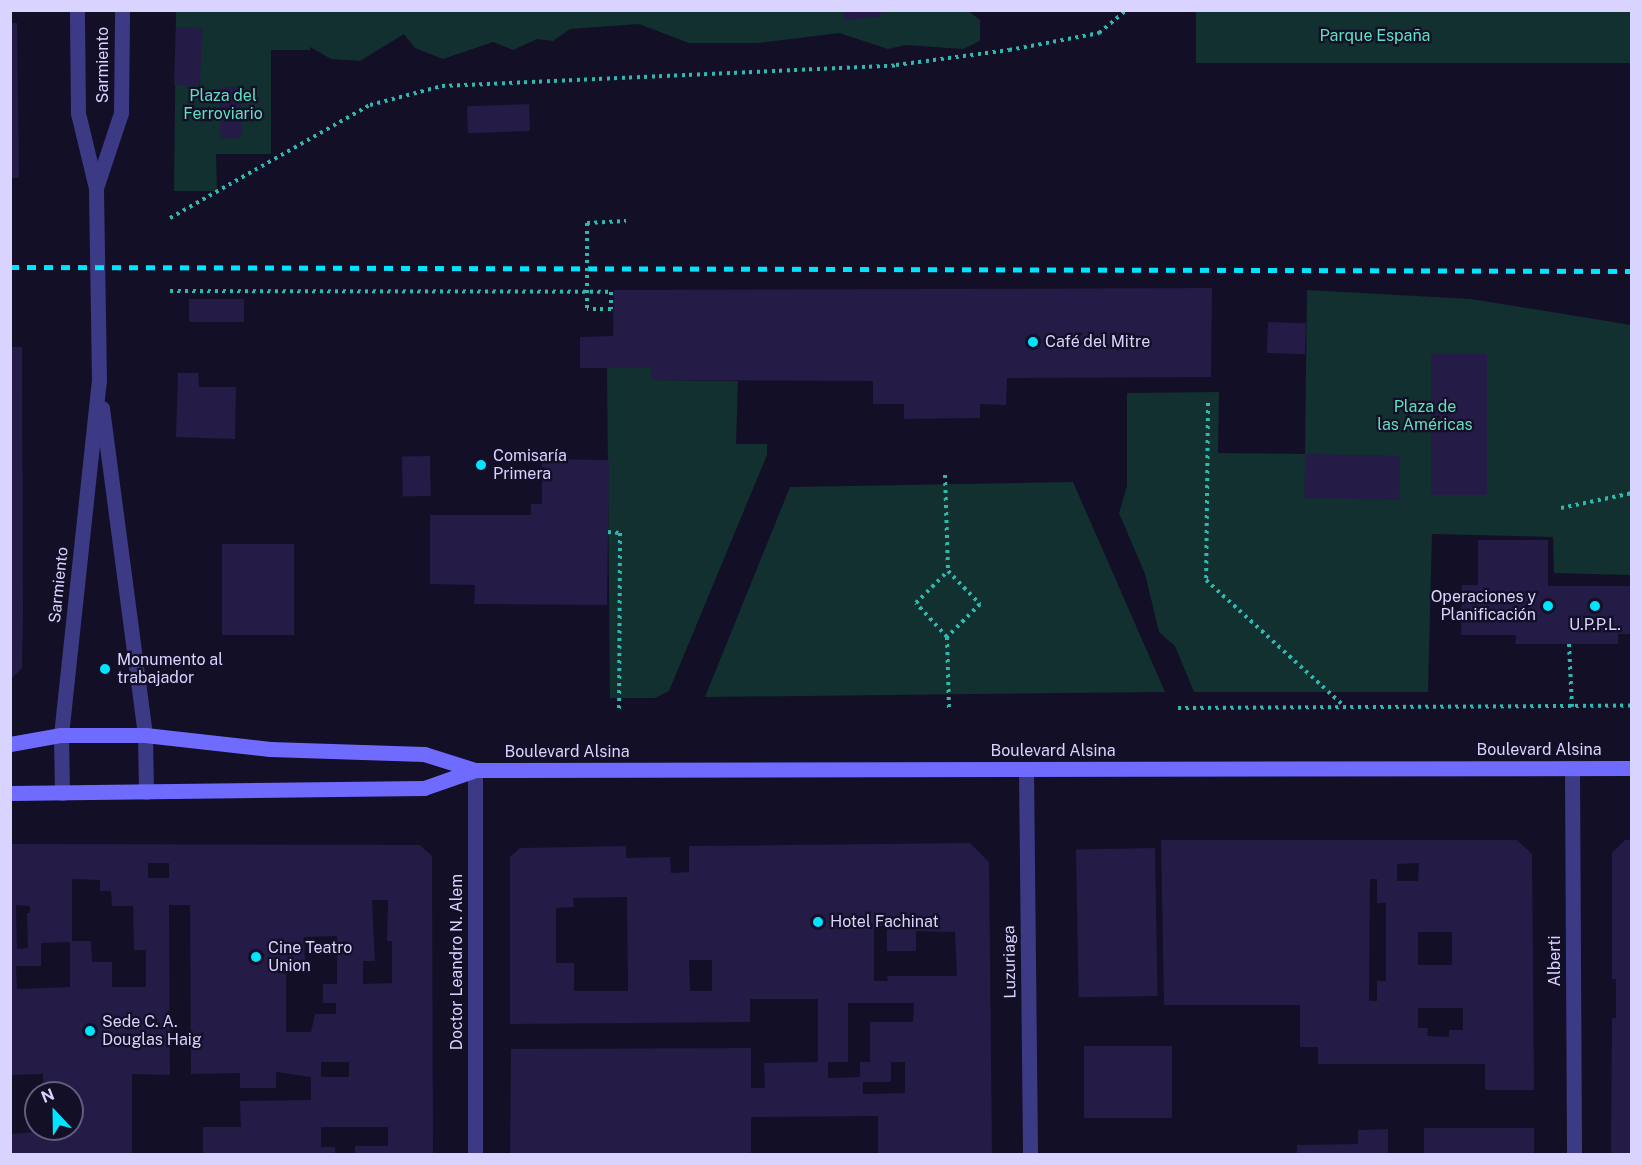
<!DOCTYPE html>
<meta charset="utf-8">
<style>
body{margin:0}
#map{position:relative;width:1642px;height:1165px;overflow:hidden;background:#130f26;font-family:"Public Sans",sans-serif}
div>[style]{position:absolute}
.green>*{inset:0;background:#12302f;transform-origin:0 0}
.building>*{inset:0;background:#241b47;transform-origin:0 0}
.path>*{height:4px;margin-top:-2px;transform-origin:0;background:repeating-linear-gradient(90deg,#2fb8b0 0 3px,transparent 0 7.5px)}
.minor>*{height:15px;margin:-7.5px;padding:0 7.5px;transform-origin:7.5px;border-radius:7.5px;background:#3d3a85}
.secondary>*{height:15px;margin:-7.5px;padding:0 7.5px;transform-origin:7.5px;border-radius:7.5px;background:#6f6bff}
.rail>*{height:4.5px;margin-top:-2.25px;transform-origin:0;background:repeating-linear-gradient(90deg,#00e5ff 0 9px,transparent 0 17px)}
.path-bridge>*{height:4px;margin-top:-2px;transform-origin:0;background:repeating-linear-gradient(90deg,#2fb8b0 0 3px,transparent 0 7.5px)}
.dots>*{width:16px;height:16px;translate:-50% -50%;box-sizing:border-box;border:3px solid #130f26;border-radius:50%}
span{translate:-50% -50%;white-space:nowrap;text-align:center;line-height:1.15;-webkit-text-stroke:4.5px #130f26;paint-order:stroke}
.park-label{font-size:16px;color:#5fe0c0}
.street-label{font-size:16px;color:#d9d4ff}
.poi-label{font-size:16px;color:#d9d4ff}
.left{translate:0 -50%;text-align:left}
.right{translate:-100% -50%;text-align:right}
.frame{position:absolute;inset:0;border:12px solid #d9d4ff;pointer-events:none}
.north{position:absolute;left:24px;top:1081px;width:60px;height:60px;box-sizing:border-box;background:#130f26;border:2px solid #625e7d;border-radius:50%;rotate:338deg;font-size:16px;font-weight:700;line-height:24px;text-align:center;color:#d9d4ff}
.north::after{content:'';display:block;margin:auto;width:21px;height:27px;background:#00e5ff;clip-path:polygon(50% 0,100% 100%,50% 72%,0 100%)}
</style>
<div id="map">
<div class="green">
<i style="clip-path:polygon(967px 10px,980px 20px,980px 41px,963px 49px,906px 45px,888px 49px,839px 33px,758px 43px,689px 43px,639px 24px,570px 29px,553px 41px,537px 39px,513px 50px,493px 42px,443px 59px,415px 48px,404px 34px,360px 61px,331px 59px,310px 47px,310px 50px,271px 50px,271px 154px,216px 154px,217px 191px,174px 191px,176px 11px)"></i>
<i style="left:1196px;top:11px;width:435px;height:52px"></i>
<i style="clip-path:polygon(1307px 290px,1471px 299px,1631px 325px,1631px 575px,1554px 573px,1553px 537px,1432px 534px,1428px 692px,1194px 692px,1175px 646px,1159px 632px,1145px 574px,1119px 513px,1127px 486px,1127px 393px,1219px 392px,1218px 453px,1305px 454px)"></i>
<i style="clip-path:polygon(607px 368px,651px 368px,652px 380px,738px 381px,736px 444px,767px 444px,767px 455px,669px 691px,655px 698px,610px 698px)"></i>
<i style="clip-path:polygon(1073px 482px,1165px 692px,705px 697px,790px 487px)"></i>
</div>
<div class="building">
<i style="clip-path:polygon(843px 10px,881px 10px,881px 16px,844px 21px)"></i>
<i style="clip-path:polygon(10px 23px,17px 23px,19px 178px,10px 178px)"></i>
<i style="left:176px;top:27px;width:26px;height:58px;rotate:2deg"></i>
<i style="left:240px;top:87px;width:51px;height:21px;rotate:88deg"></i>
<i style="left:529px;top:104px;width:27px;height:62px;rotate:88deg"></i>
<i style="clip-path:polygon(1212px 288px,1211px 377px,1007px 378px,1006px 405px,980px 404px,980px 418px,904px 419px,904px 404px,873px 404px,873px 381px,651px 380px,651px 368px,580px 368px,580px 337px,613px 336px,614px 290px)"></i>
<i style="left:189px;top:299px;width:55px;height:23px"></i>
<i style="left:1268px;top:322px;width:38px;height:31px;rotate:2deg"></i>
<i style="clip-path:polygon(10px 347px,22px 347px,23px 612px,22px 668px,10px 680px)"></i>
<i style="left:1431px;top:354px;width:56px;height:141px"></i>
<i style="clip-path:polygon(178px 373px,198px 373px,199px 387px,236px 387px,235px 439px,176px 437px)"></i>
<i style="left:1305px;top:454px;width:95px;height:44px;rotate:1deg"></i>
<i style="left:430px;top:456px;width:40px;height:28px;rotate:89deg"></i>
<i style="clip-path:polygon(542px 459px,609px 460px,607px 605px,474px 604px,475px 585px,430px 584px,430px 515px,531px 515px,531px 504px,542px 504px)"></i>
<i style="clip-path:polygon(1478px 540px,1548px 540px,1548px 586px,1632px 586px,1632px 634px,1618px 634px,1618px 644px,1515px 644px,1516px 635px,1461px 635px,1462px 585px,1478px 585px)"></i>
<i style="left:222px;top:544px;width:72px;height:91px"></i>
<i style="clip-path:polygon(evenodd,1161px 840px,1517px 840px,1532px 854px,1534px 1090px,1485px 1090px,1485px 1064px,1318px 1064px,1318px 1047px,1300px 1047px,1300px 1005px,1164px 1005px,1161px 840px,1419px 863px,1418px 881px,1397px 881px,1397px 864px,1419px 863px,1161px 840px,1370px 879px,1377px 879px,1377px 903px,1386px 903px,1386px 981px,1377px 981px,1377px 1001px,1369px 1001px,1370px 879px,1161px 840px,1418px 932px,1452px 932px,1452px 965px,1418px 965px,1418px 932px,1161px 840px,1418px 1008px,1463px 1008px,1463px 1030px,1449px 1030px,1449px 1037px,1427px 1036px,1428px 1028px,1418px 1028px,1418px 1008px)"></i>
<i style="clip-path:polygon(1625px 840px,1632px 840px,1632px 1154px,1611px 1154px,1612px 1018px,1616px 1018px,1616px 979px,1612px 979px,1612px 853px)"></i>
<i style="clip-path:polygon(evenodd,970px 843px,989px 862px,992px 1154px,878px 1154px,878px 1116px,751px 1117px,751px 1154px,510px 1154px,511px 1049px,751px 1048px,751px 1088px,765px 1088px,764px 1063px,818px 1062px,818px 999px,750px 999px,750px 1022px,510px 1024px,510px 857px,520px 848px,626px 846px,626px 858px,670px 857px,671px 873px,689px 872px,689px 846px,970px 843px,627px 897px,628px 991px,574px 991px,574px 963px,556px 963px,556px 908px,574px 907px,573px 898px,627px 897px,970px 843px,874px 926px,887px 926px,887px 951px,916px 951px,916px 931px,955px 932px,957px 976px,887px 976px,888px 981px,874px 981px,874px 926px,970px 843px,689px 960px,712px 960px,712px 991px,690px 991px,689px 960px,970px 843px,848px 1003px,914px 1003px,913px 1022px,870px 1022px,870px 1062px,860px 1062px,860px 1077px,828px 1078px,828px 1062px,848px 1062px,848px 1003px,970px 843px,891px 1062px,905px 1062px,905px 1093px,863px 1094px,863px 1082px,891px 1082px,891px 1062px)"></i>
<i style="clip-path:polygon(evenodd,11px 844px,420px 845px,432px 856px,433px 1154px,355px 1154px,355px 1146px,388px 1146px,388px 1127px,321px 1127px,321px 1147px,335px 1147px,335px 1154px,203px 1154px,203px 1127px,241px 1127px,240px 1101px,311px 1100px,311px 1077px,276px 1072px,276px 1088px,240px 1088px,240px 1073px,191px 1074px,190px 905px,169px 905px,170px 1075px,132px 1074px,132px 1154px,10px 1154px,10px 1134px,72px 1129px,72px 1093px,43px 1093px,43px 1074px,10px 1075px,11px 844px,148px 863px,169px 863px,169px 878px,148px 878px,148px 863px,11px 844px,72px 879px,100px 880px,100px 891px,111px 891px,112px 906px,133px 906px,134px 950px,146px 950px,146px 987px,112px 987px,112px 962px,92px 962px,91px 941px,72px 941px,72px 879px,11px 844px,372px 900px,388px 900px,387px 941px,392px 941px,392px 983px,363px 984px,363px 961px,375px 961px,372px 900px,11px 844px,16px 905px,30px 906px,30px 913px,27px 913px,28px 948px,17px 949px,16px 905px,11px 844px,337px 936px,337px 984px,323px 984px,323px 1003px,336px 1003px,336px 1014px,315px 1014px,311px 1032px,286px 1032px,286px 964px,305px 964px,304px 937px,337px 936px,11px 844px,70px 942px,70px 987px,17px 989px,16px 966px,41px 966px,41px 943px,70px 942px,11px 844px,321px 1062px,349px 1062px,349px 1077px,321px 1077px,321px 1062px)"></i>
<i style="left:1155px;top:848px;width:148px;height:79px;rotate:89deg"></i>
<i style="left:1172px;top:1046px;width:72px;height:88px;rotate:90deg"></i>
<i style="left:1534px;top:1128px;width:26px;height:110px;rotate:90deg"></i>
<i style="clip-path:polygon(1388px 1129px,1388px 1154px,1297px 1154px,1297px 1145px,1358px 1144px,1358px 1130px)"></i>
</div>
<div class="path">
<i style="left:170px;top:218px;width:230px;rotate:-29.5deg"></i>
<i style="left:370px;top:105px;width:74px;rotate:-14.8deg"></i>
<i style="left:442px;top:86px;width:454px;rotate:-2.6deg"></i>
<i style="left:896px;top:65px;width:114px;rotate:-7.6deg"></i>
<i style="left:1009px;top:50px;width:92px;rotate:-10.7deg"></i>
<i style="left:1099px;top:33px;width:35px;rotate:-40deg"></i>
<i style="left:587px;top:223px;width:39px;rotate:-3deg"></i>
<i style="left:170px;top:291px;width:441px;rotate:0.1deg"></i>
<i style="left:611px;top:292px;width:17px;rotate:90deg"></i>
<i style="left:611px;top:309px;width:24px;rotate:180deg"></i>
<i style="left:1208px;top:403px;width:177px;rotate:90.6deg"></i>
<i style="left:1206px;top:580px;width:188px;rotate:42.4deg"></i>
<i style="left:945px;top:475px;width:96px;rotate:88.2deg"></i>
<i style="left:1561px;top:508px;width:73px;rotate:-11.9deg"></i>
<i style="left:608px;top:532px;width:12px;rotate:5deg"></i>
<i style="left:620px;top:533px;width:178px;rotate:90.3deg"></i>
<i style="left:948px;top:571px;width:46px;rotate:45.9deg"></i>
<i style="left:980px;top:604px;width:47px;rotate:135deg"></i>
<i style="left:947px;top:637px;width:46px;rotate:-132.4deg"></i>
<i style="left:916px;top:603px;width:45px;rotate:-45deg"></i>
<i style="left:947px;top:637px;width:72px;rotate:88.4deg"></i>
<i style="left:1569px;top:644px;width:63px;rotate:87.3deg"></i>
<i style="left:1178px;top:708px;width:454px;rotate:-0.3deg"></i>
</div>
<div class="minor">
<i style="left:96px;top:188px;width:79px;rotate:-71.6deg"></i>
<i style="left:121px;top:113px;width:103px;rotate:-89.4deg"></i>
<i style="left:102px;top:408px;width:330px;rotate:82.5deg"></i>
<i style="left:145px;top:735px;width:57px;rotate:89deg"></i>
<i style="left:1572px;top:768px;width:386px;rotate:89.7deg"></i>
<i style="left:1026px;top:769px;width:385px;rotate:89.4deg"></i>
<i style="left:475px;top:770px;width:384px;rotate:90deg"></i>
<i style="left:62px;top:793px;width:58px;rotate:-91deg"></i>
<i style="left:61px;top:735px;width:356px;rotate:-83.9deg"></i>
<i style="left:99px;top:381px;width:193px;rotate:-90.9deg"></i>
<i style="left:96px;top:188px;width:77px;rotate:-103.5deg"></i>
<i style="left:78px;top:113px;width:103px;rotate:-90.6deg"></i>
</div>
<div class="secondary">
<i style="left:10px;top:744px;width:52px;rotate:-10deg"></i>
<i style="left:61px;top:735px;width:84px"></i>
<i style="left:145px;top:735px;width:126px;rotate:6.4deg"></i>
<i style="left:270px;top:749px;width:154px;rotate:1.9deg"></i>
<i style="left:424px;top:754px;width:53px;rotate:17.4deg"></i>
<i style="left:475px;top:770px;width:1157px;rotate:-0.1deg"></i>
<i style="left:10px;top:793px;width:414px;rotate:-0.7deg"></i>
<i style="left:424px;top:788px;width:54px;rotate:-19.4deg"></i>
</div>
<div class="rail">
<i style="left:10px;top:267px;width:1622px;rotate:0.14deg"></i>
</div>
<div class="path-bridge">
<i style="left:587px;top:223px;width:86px;rotate:90deg"></i>
</div>
<div class="dots">
<i style="left:1033px;top:342px;background:#00e5ff"></i>
<i style="left:481px;top:465px;background:#00e5ff"></i>
<i style="left:1548px;top:606px;background:#00e5ff"></i>
<i style="left:1595px;top:606px;background:#00e5ff"></i>
<i style="left:105px;top:669px;background:#00e5ff"></i>
<i style="left:818px;top:922px;background:#00e5ff"></i>
<i style="left:256px;top:957px;background:#00e5ff"></i>
<i style="left:90px;top:1031px;background:#00e5ff"></i>
</div>
<div class="park-label">
<span style="left:1375px;top:36px">Parque España</span>
<span style="left:223px;top:105px">Plaza del<br>Ferroviario</span>
<span style="left:1425px;top:416px">Plaza de<br>las Américas</span>
</div>
<div class="street-label">
<span style="left:103px;top:65px;rotate:-90deg">Sarmiento</span>
<span style="left:59px;top:585px;rotate:-84deg">Sarmiento</span>
<span style="left:1539px;top:750px">Boulevard Alsina</span>
<span style="left:1053px;top:751px">Boulevard Alsina</span>
<span style="left:567px;top:752px">Boulevard Alsina</span>
<span style="left:1555px;top:961px;rotate:-90deg">Alberti</span>
<span style="left:457px;top:962px;rotate:-90deg">Doctor Leandro N. Alem</span>
<span style="left:1010px;top:962px;rotate:-91deg">Luzuriaga</span>
</div>
<div class="poi-label">
<span class="left" style="left:1045px;top:342px">Café del Mitre</span>
<span class="left" style="left:493px;top:465px">Comisaría<br>Primera</span>
<span class="right" style="left:1536px;top:606px">Operaciones y<br>Planificación</span>
<span style="left:1595px;top:625px">U.P.P.L.</span>
<span class="left" style="left:117px;top:669px">Monumento al<br>trabajador</span>
<span class="left" style="left:830px;top:922px">Hotel Fachinat</span>
<span class="left" style="left:268px;top:957px">Cine Teatro<br>Union</span>
<span class="left" style="left:102px;top:1031px">Sede C. A.<br>Douglas Haig</span>
</div>
<div class="frame"></div>
<div class="north">N</div>
</div>
